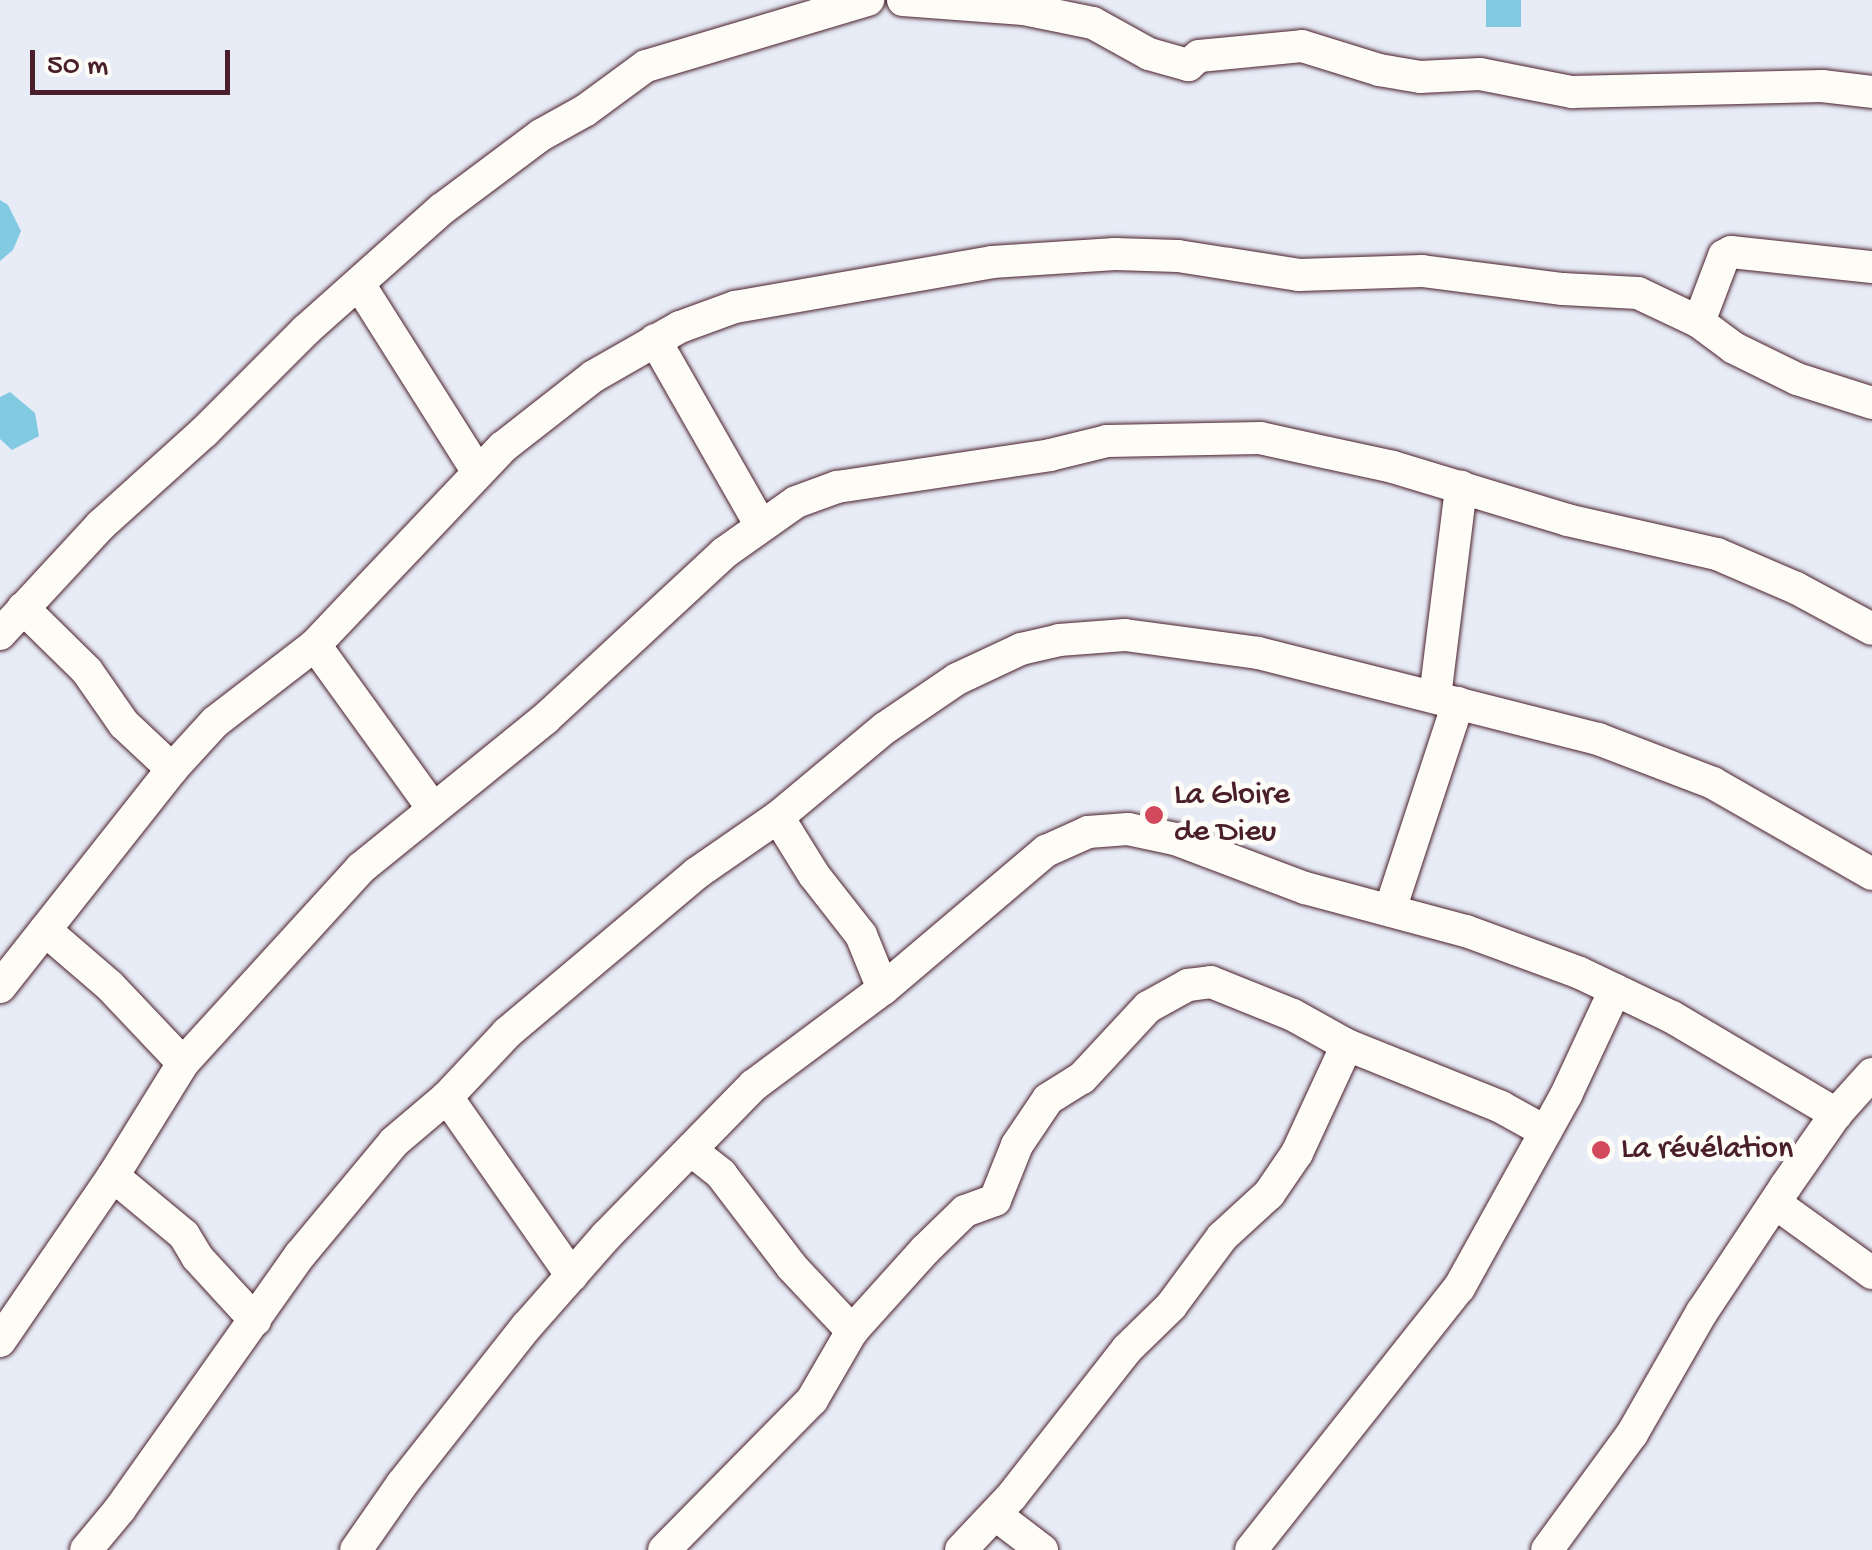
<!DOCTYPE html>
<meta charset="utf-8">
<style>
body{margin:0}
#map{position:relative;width:1872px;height:1550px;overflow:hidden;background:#e7ecf7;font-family:"Gochi Hand",sans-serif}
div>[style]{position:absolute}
.water>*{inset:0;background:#81cae2;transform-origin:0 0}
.roads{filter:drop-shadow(0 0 2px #4a1f2b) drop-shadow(0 0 2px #4a1f2b)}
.street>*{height:32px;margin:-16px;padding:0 16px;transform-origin:16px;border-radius:16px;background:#fdfcf7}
.dots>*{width:28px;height:28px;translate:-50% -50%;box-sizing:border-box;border:5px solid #fdfcf7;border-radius:50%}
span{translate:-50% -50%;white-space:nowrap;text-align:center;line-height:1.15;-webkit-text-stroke:10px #fdfcf7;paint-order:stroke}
.poi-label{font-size:32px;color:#4a1f2b}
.left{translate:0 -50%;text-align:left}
.scale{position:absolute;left:30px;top:50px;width:200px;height:45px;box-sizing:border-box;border:5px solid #4a1f2b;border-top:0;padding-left:12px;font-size:30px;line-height:35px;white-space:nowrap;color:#4a1f2b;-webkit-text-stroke:8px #fdfcf7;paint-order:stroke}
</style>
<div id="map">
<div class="water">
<i style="left:1486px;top:0;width:35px;height:27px"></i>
<i style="clip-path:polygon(0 200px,8px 205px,21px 231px,13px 250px,0 261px)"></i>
<i style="clip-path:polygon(10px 392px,35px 413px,39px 436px,12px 450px,0 439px,0 397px)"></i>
</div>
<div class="roads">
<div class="street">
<i style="left:903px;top:0;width:121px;rotate:4.3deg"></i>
<i style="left:1024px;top:9px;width:70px;rotate:11.5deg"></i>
<i style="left:1093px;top:23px;width:64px;rotate:29deg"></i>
<i style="left:1149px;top:54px;width:41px;rotate:15.8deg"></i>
<i style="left:1188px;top:65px;width:14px;rotate:-39deg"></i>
<i style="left:1199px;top:56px;width:103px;rotate:-5.5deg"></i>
<i style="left:1302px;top:46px;width:81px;rotate:17.3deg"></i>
<i style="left:1379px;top:70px;width:42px;rotate:9.7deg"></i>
<i style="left:1420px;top:77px;width:60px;rotate:-2.9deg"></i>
<i style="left:1480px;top:74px;width:94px;rotate:11.1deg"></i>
<i style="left:1572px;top:92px;width:250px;rotate:-1.4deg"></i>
<i style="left:1822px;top:86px;width:50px;rotate:6.8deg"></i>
<i style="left:359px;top:284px;width:222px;rotate:57.7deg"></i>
<i style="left:1699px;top:322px;width:71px;rotate:-69.3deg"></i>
<i style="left:1724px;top:256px;width:8px;rotate:-30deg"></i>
<i style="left:1731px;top:252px;width:142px;rotate:6.1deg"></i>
<i style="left:655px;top:340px;width:214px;rotate:60.3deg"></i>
<i style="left:23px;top:608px;width:90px;rotate:44.5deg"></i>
<i style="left:87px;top:671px;width:65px;rotate:55.1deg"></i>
<i style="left:124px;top:724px;width:66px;rotate:43.2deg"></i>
<i style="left:0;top:634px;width:149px;rotate:-47.2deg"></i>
<i style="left:101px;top:525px;width:139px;rotate:-42.1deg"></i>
<i style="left:204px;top:432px;width:144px;rotate:-45deg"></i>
<i style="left:306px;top:330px;width:182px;rotate:-41.7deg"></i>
<i style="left:442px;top:209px;width:124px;rotate:-36.8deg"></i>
<i style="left:541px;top:135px;width:51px;rotate:-29.1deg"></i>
<i style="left:586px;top:110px;width:74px;rotate:-36.3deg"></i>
<i style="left:646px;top:66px;width:232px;rotate:-16.6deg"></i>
<i style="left:315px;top:645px;width:200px;rotate:54.2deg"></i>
<i style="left:1435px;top:697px;width:212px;rotate:-82.9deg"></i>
<i style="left:778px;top:817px;width:68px;rotate:58.2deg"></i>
<i style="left:814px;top:875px;width:76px;rotate:51.9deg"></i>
<i style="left:861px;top:935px;width:58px;rotate:67.8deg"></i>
<i style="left:1390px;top:910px;width:218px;rotate:-71.8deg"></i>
<i style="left:45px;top:930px;width:86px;rotate:40.7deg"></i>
<i style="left:110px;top:986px;width:106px;rotate:46.5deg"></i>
<i style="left:0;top:987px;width:278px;rotate:-51.7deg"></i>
<i style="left:172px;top:769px;width:64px;rotate:-47.5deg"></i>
<i style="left:215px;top:722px;width:126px;rotate:-37.6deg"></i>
<i style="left:315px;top:645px;width:273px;rotate:-46.5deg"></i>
<i style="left:503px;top:447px;width:115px;rotate:-38deg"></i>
<i style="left:594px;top:376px;width:99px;rotate:-29.7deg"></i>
<i style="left:680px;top:327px;width:59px;rotate:-20deg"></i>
<i style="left:735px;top:307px;width:261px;rotate:-9.9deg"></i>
<i style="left:992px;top:262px;width:123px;rotate:-3.7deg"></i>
<i style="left:1115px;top:254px;width:63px;rotate:1.8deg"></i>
<i style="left:1178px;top:256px;width:122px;rotate:8.9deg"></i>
<i style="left:1299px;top:275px;width:123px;rotate:-1.9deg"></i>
<i style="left:1422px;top:271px;width:142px;rotate:7.3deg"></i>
<i style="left:1563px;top:289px;width:75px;rotate:3.1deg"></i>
<i style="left:1638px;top:293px;width:68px;rotate:25.4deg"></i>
<i style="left:1699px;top:322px;width:44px;rotate:36.6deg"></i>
<i style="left:1734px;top:348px;width:70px;rotate:26.2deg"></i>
<i style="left:1797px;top:379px;width:79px;rotate:17.7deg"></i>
<i style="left:447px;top:1097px;width:218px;rotate:55.1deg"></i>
<i style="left:692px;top:1151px;width:37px;rotate:38deg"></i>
<i style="left:721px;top:1174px;width:117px;rotate:52.6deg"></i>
<i style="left:792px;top:1267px;width:88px;rotate:46.8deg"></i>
<i style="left:113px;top:1176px;width:92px;rotate:39.7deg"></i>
<i style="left:184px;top:1235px;width:26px;rotate:59deg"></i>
<i style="left:197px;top:1257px;width:86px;rotate:47.4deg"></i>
<i style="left:1775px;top:1203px;width:120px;rotate:35.8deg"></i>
<i style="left:0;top:1341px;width:200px;rotate:-55.6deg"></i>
<i style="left:113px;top:1176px;width:133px;rotate:-58.2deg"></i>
<i style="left:183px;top:1063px;width:264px;rotate:-47.6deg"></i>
<i style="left:361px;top:868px;width:237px;rotate:-39deg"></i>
<i style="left:545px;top:719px;width:244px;rotate:-42.8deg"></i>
<i style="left:724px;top:553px;width:88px;rotate:-35.3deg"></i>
<i style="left:796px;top:502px;width:44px;rotate:-20.1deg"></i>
<i style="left:837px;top:487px;width:215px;rotate:-8.5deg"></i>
<i style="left:1050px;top:455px;width:59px;rotate:-13.8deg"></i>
<i style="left:1107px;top:441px;width:153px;rotate:-1.1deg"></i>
<i style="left:1260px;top:438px;width:136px;rotate:12.3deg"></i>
<i style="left:1393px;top:467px;width:182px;rotate:16.9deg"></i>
<i style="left:1567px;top:520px;width:154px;rotate:12.8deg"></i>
<i style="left:1717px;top:554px;width:86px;rotate:23.3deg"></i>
<i style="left:1796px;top:588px;width:86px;rotate:28.3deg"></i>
<i style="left:996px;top:1515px;width:58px;rotate:37.3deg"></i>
<i style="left:86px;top:1550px;width:53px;rotate:-50.3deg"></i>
<i style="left:120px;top:1509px;width:311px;rotate:-54.7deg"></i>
<i style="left:300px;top:1255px;width:147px;rotate:-50.2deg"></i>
<i style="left:394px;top:1142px;width:70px;rotate:-40.3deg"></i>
<i style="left:447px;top:1097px;width:88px;rotate:-46.8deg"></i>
<i style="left:507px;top:1033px;width:248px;rotate:-40.1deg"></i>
<i style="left:697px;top:873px;width:98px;rotate:-34.7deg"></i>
<i style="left:778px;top:817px;width:139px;rotate:-39.8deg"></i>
<i style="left:885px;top:728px;width:87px;rotate:-34.2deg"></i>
<i style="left:957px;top:679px;width:71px;rotate:-25.1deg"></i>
<i style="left:1021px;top:649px;width:39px;rotate:-13deg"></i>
<i style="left:1059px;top:640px;width:66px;rotate:-4.3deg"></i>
<i style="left:1125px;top:635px;width:134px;rotate:7.7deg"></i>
<i style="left:1258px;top:653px;width:351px;rotate:14.2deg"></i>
<i style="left:1598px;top:739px;width:123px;rotate:20.9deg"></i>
<i style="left:1713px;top:783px;width:183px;rotate:29.8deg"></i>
<i style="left:356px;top:1550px;width:80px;rotate:-55.1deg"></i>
<i style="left:402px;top:1484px;width:201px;rotate:-51.7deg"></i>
<i style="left:527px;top:1326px;width:120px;rotate:-48.7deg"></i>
<i style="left:606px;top:1236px;width:211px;rotate:-45.6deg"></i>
<i style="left:754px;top:1085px;width:161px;rotate:-36.7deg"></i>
<i style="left:883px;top:989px;width:214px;rotate:-40.3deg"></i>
<i style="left:1046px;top:851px;width:46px;rotate:-24.3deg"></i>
<i style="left:1088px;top:832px;width:40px;rotate:-4.3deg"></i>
<i style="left:1128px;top:829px;width:48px;rotate:12deg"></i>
<i style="left:1175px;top:839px;width:139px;rotate:20.7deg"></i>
<i style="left:1305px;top:888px;width:167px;rotate:15deg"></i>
<i style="left:1466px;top:931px;width:121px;rotate:20.2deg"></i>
<i style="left:1580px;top:973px;width:102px;rotate:25.6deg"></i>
<i style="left:1672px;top:1017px;width:191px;rotate:30.6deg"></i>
<i style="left:664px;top:1550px;width:211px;rotate:-45.4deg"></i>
<i style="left:812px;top:1400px;width:80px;rotate:-59.9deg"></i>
<i style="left:852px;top:1331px;width:109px;rotate:-48deg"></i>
<i style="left:925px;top:1250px;width:56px;rotate:-44.3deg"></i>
<i style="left:965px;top:1211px;width:32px;rotate:-20deg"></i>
<i style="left:995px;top:1200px;width:59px;rotate:-68.2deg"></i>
<i style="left:1017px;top:1145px;width:55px;rotate:-56deg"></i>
<i style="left:1048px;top:1099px;width:40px;rotate:-32deg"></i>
<i style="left:1082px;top:1078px;width:97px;rotate:-47.1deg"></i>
<i style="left:1148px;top:1007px;width:46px;rotate:-28.8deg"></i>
<i style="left:1188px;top:985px;width:23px;rotate:-7deg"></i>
<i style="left:1211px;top:982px;width:88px;rotate:21.9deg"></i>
<i style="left:1293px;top:1015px;width:62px;rotate:29.1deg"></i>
<i style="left:1347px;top:1045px;width:166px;rotate:21.9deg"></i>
<i style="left:1501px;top:1107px;width:51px;rotate:29.1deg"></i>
<i style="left:961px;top:1550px;width:73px;rotate:-46.7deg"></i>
<i style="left:1011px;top:1497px;width:188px;rotate:-51.9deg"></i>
<i style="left:1127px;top:1349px;width:62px;rotate:-44.3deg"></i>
<i style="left:1171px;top:1306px;width:86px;rotate:-53.5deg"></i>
<i style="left:1222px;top:1237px;width:64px;rotate:-42.5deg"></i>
<i style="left:1269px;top:1194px;width:50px;rotate:-55.7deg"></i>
<i style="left:1297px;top:1153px;width:119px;rotate:-65.2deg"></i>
<i style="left:1251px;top:1550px;width:335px;rotate:-51.6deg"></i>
<i style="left:1459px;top:1288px;width:221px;rotate:-61deg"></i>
<i style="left:1566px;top:1095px;width:116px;rotate:-65deg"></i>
<i style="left:1547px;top:1550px;width:144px;rotate:-53.8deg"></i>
<i style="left:1632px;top:1434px;width:141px;rotate:-60.2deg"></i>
<i style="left:1702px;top:1312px;width:150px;rotate:-56.4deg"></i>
<i style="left:1785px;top:1187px;width:89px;rotate:-55.1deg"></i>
<i style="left:1836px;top:1114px;width:54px;rotate:-48deg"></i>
</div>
</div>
<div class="dots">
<i style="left:1154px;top:815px;background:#d1495b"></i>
<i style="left:1601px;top:1150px;background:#d1495b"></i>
</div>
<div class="poi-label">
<span class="left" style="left:1174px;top:815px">La Gloire<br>de Dieu</span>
<span class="left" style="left:1621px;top:1150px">La révélation</span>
</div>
<div class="scale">50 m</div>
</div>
